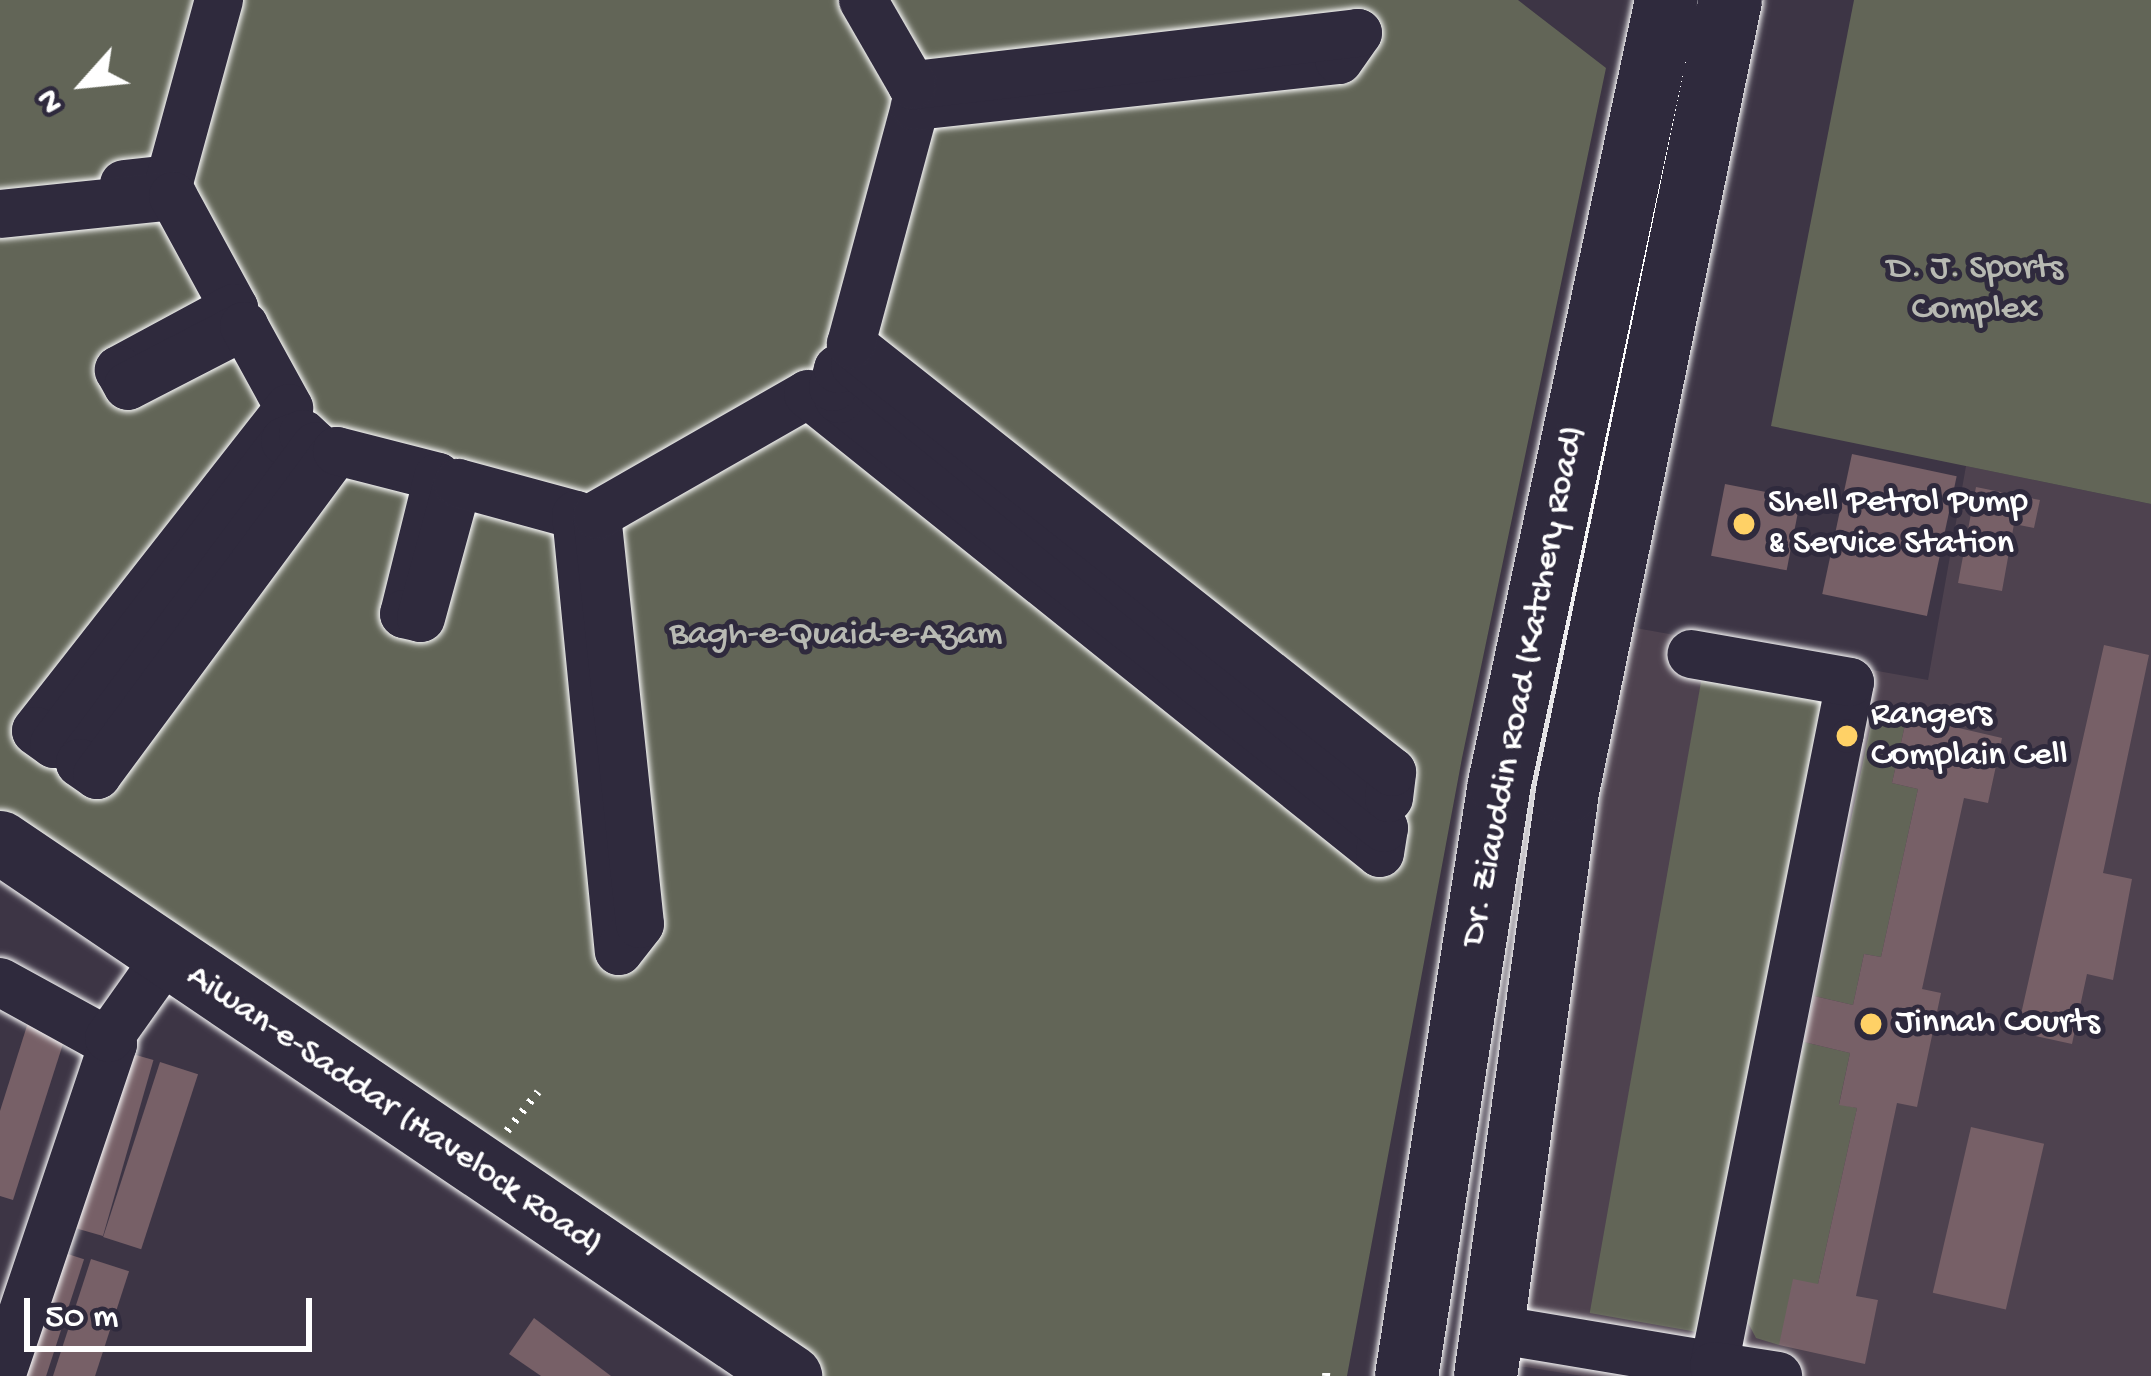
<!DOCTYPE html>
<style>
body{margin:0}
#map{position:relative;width:2151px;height:1376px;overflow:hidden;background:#3d3545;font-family:"Gochi Hand",sans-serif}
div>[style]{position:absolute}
.built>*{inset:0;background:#4e424f}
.green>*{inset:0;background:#626557;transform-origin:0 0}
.building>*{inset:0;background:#776067;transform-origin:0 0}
.path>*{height:8px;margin-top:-4px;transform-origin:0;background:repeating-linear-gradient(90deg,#fff 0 3px,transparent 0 12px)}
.roads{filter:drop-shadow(0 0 3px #fff) drop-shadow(0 0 3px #fff)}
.minor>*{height:48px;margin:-24px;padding:0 24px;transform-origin:24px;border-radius:24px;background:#2f2a3d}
.major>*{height:63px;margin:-31.5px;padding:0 31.5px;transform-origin:31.5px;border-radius:31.5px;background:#2f2a3d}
.dots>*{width:33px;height:33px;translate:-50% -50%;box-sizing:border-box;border:6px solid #2f2a3d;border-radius:50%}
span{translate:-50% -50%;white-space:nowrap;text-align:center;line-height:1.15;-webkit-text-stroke:10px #2f2a3d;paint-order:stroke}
.park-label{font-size:36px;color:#b8bab3}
.poi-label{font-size:36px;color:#fff}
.left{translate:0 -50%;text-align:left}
.street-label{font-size:36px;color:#fff}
.north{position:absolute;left:24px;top:24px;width:120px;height:120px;-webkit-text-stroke:9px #2f2a3d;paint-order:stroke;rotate:243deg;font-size:33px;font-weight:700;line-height:48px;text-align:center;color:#fff}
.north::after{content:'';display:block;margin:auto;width:42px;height:54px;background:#fff;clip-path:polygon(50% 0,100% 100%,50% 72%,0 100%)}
.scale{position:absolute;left:24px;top:1298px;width:288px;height:54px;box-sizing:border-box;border:6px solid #fff;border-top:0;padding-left:15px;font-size:36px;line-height:42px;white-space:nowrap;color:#fff;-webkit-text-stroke:9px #2f2a3d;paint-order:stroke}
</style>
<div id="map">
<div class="built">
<i style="clip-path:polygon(1966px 466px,2151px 504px,2151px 1376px,1582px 1376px,1506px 1364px,1630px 627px,1928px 680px)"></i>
</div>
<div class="green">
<i style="clip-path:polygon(0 0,1518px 0,1606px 68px,1462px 758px,1347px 1376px,790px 1376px,0 833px)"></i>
<i style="clip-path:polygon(1854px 0,2151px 0,2151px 504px,1771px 426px)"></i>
<i style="left:1704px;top:665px;width:126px;height:658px;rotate:10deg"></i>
<i style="clip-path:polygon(1875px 705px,1907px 716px,1892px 783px,1918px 789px,1881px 957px,1864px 954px,1853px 1005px,1814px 996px)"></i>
<i style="clip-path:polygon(1804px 1042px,1850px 1053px,1839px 1104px,1857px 1108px,1818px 1284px,1779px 1345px,1756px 1338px,1746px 1319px)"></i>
</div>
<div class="building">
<i style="left:1852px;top:454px;width:107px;height:143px;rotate:12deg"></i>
<i style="left:1725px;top:484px;width:77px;height:73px;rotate:11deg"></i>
<i style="clip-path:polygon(1976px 487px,2040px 500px,2034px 528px,2014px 524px,2002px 591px,1958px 583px)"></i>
<i style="clip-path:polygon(2104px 645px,2149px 655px,2103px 873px,2132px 879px,2113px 980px,2087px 974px,2072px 1044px,2017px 1032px)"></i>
<i style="clip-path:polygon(1907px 716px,2002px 738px,1988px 803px,1964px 798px,1922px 989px,1941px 993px,1917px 1107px,1897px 1103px,1856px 1296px,1878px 1300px,1865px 1364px,1779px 1345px,1793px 1279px,1818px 1284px,1857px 1108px,1839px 1105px,1850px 1053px,1804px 1042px,1814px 996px,1853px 1005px,1864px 954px,1881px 957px,1918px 789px,1892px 783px)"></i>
<i style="clip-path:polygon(31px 1013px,69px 1025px,13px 1200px,0 1196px,0 1111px)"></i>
<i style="left:115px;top:1049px;width:40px;height:183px;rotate:16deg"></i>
<i style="left:160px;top:1062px;width:40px;height:184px;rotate:18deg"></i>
<i style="left:1971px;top:1127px;width:75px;height:170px;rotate:13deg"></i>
<i style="left:46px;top:1247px;width:40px;height:135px;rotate:18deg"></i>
<i style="left:91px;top:1259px;width:40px;height:123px;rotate:18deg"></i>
<i style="clip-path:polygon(534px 1318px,611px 1376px,541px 1376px,509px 1354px)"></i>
</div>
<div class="path">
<i style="left:507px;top:1131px;width:50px;rotate:-51.5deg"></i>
<i style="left:1326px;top:1376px;width:11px;rotate:-85deg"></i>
</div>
<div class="roads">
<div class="minor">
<i style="left:124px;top:184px;width:46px;rotate:-6.2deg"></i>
<i style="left:170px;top:179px;width:186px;rotate:-74.7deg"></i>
<i style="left:0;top:214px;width:174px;rotate:-5.9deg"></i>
<i style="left:173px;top:196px;width:128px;rotate:61.4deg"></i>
<i style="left:234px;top:308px;width:131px;rotate:151.7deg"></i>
<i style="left:119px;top:370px;width:18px;rotate:61deg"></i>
<i style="left:128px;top:386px;width:131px;rotate:-27.3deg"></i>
<i style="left:244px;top:326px;width:94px;rotate:61.2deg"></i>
<i style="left:289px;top:408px;width:410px;rotate:128.1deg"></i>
<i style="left:36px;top:731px;width:22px;rotate:36deg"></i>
<i style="left:54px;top:744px;width:381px;rotate:-52.7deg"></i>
<i style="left:285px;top:441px;width:19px;rotate:-21deg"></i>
<i style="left:303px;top:434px;width:18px;rotate:43deg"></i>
<i style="left:316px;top:446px;width:395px;rotate:126.7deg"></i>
<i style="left:80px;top:763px;width:21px;rotate:35deg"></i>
<i style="left:97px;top:775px;width:403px;rotate:-53.5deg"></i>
<i style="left:337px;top:451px;width:104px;rotate:14.4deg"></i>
<i style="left:438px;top:477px;width:141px;rotate:103.9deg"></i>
<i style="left:404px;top:614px;width:17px;rotate:13deg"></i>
<i style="left:421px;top:618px;width:140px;rotate:-74.7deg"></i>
<i style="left:458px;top:483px;width:122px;rotate:15.2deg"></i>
<i style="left:576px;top:515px;width:438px;rotate:84.4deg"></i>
<i style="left:619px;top:951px;width:34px;rotate:-52deg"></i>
<i style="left:640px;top:924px;width:411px;rotate:-96deg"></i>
<i style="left:597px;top:515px;width:243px;rotate:-29.8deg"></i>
<i style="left:808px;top:394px;width:733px;rotate:38.75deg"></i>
<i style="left:1380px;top:853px;width:25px;rotate:-81deg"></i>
<i style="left:1384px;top:828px;width:694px;rotate:-141.79deg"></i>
<i style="left:839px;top:399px;width:13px;rotate:-117deg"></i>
<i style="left:833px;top:387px;width:19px;rotate:-74deg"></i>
<i style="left:838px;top:369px;width:17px;rotate:-13deg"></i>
<i style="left:855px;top:365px;width:687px;rotate:39.04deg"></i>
<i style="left:1389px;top:798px;width:26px;rotate:-83deg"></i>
<i style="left:1392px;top:772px;width:690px;rotate:-141.65deg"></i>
<i style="left:851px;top:344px;width:246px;rotate:-74.9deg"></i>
<i style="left:915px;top:106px;width:426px;rotate:-6.2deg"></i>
<i style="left:1339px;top:60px;width:33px;rotate:-55deg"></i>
<i style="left:1358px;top:33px;width:449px;rotate:173.3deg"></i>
<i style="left:912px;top:85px;width:98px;rotate:-120deg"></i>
<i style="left:0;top:982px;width:129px;rotate:28.8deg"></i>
<i style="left:113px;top:1044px;width:350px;rotate:108.6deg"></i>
<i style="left:109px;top:1038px;width:97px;rotate:-54.7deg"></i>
<i style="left:1494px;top:1329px;width:223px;rotate:9.5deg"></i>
<i style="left:1714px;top:1366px;width:697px;rotate:-78.75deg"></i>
<i style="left:1850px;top:682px;width:161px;rotate:-170deg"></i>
<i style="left:1714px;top:1366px;width:65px;rotate:8.9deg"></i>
</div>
<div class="major">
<i style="left:0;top:842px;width:954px;rotate:34.06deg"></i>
<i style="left:1406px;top:1376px;width:600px;rotate:-81.09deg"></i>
<i style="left:1499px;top:783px;width:801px;rotate:-77.96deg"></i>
<i style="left:1485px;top:1376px;width:591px;rotate:-82.02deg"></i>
<i style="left:1567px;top:791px;width:808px;rotate:-78.36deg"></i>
</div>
</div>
<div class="dots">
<i style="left:1744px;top:524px;background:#ffd166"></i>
<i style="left:1847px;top:736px;background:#ffd166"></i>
<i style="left:1871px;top:1024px;background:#ffd166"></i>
</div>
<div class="park-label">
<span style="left:1975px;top:290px">D. J. Sports<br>Complex</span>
<span style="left:836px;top:636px">Bagh-e-Quaid-e-Azam</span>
</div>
<div class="poi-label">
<span class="left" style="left:1768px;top:524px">Shell Petrol Pump<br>&amp; Service Station</span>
<span class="left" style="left:1871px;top:736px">Rangers<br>Complain Cell</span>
<span class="left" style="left:1895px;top:1024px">Jinnah Courts</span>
</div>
<div class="street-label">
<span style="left:1524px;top:686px;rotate:-79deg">Dr. Ziauddin Road (Katchery Road)</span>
<span style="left:394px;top:1111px;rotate:34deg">Aiwan-e-Saddar (Havelock Road)</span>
</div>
<div class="north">N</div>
<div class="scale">50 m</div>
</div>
